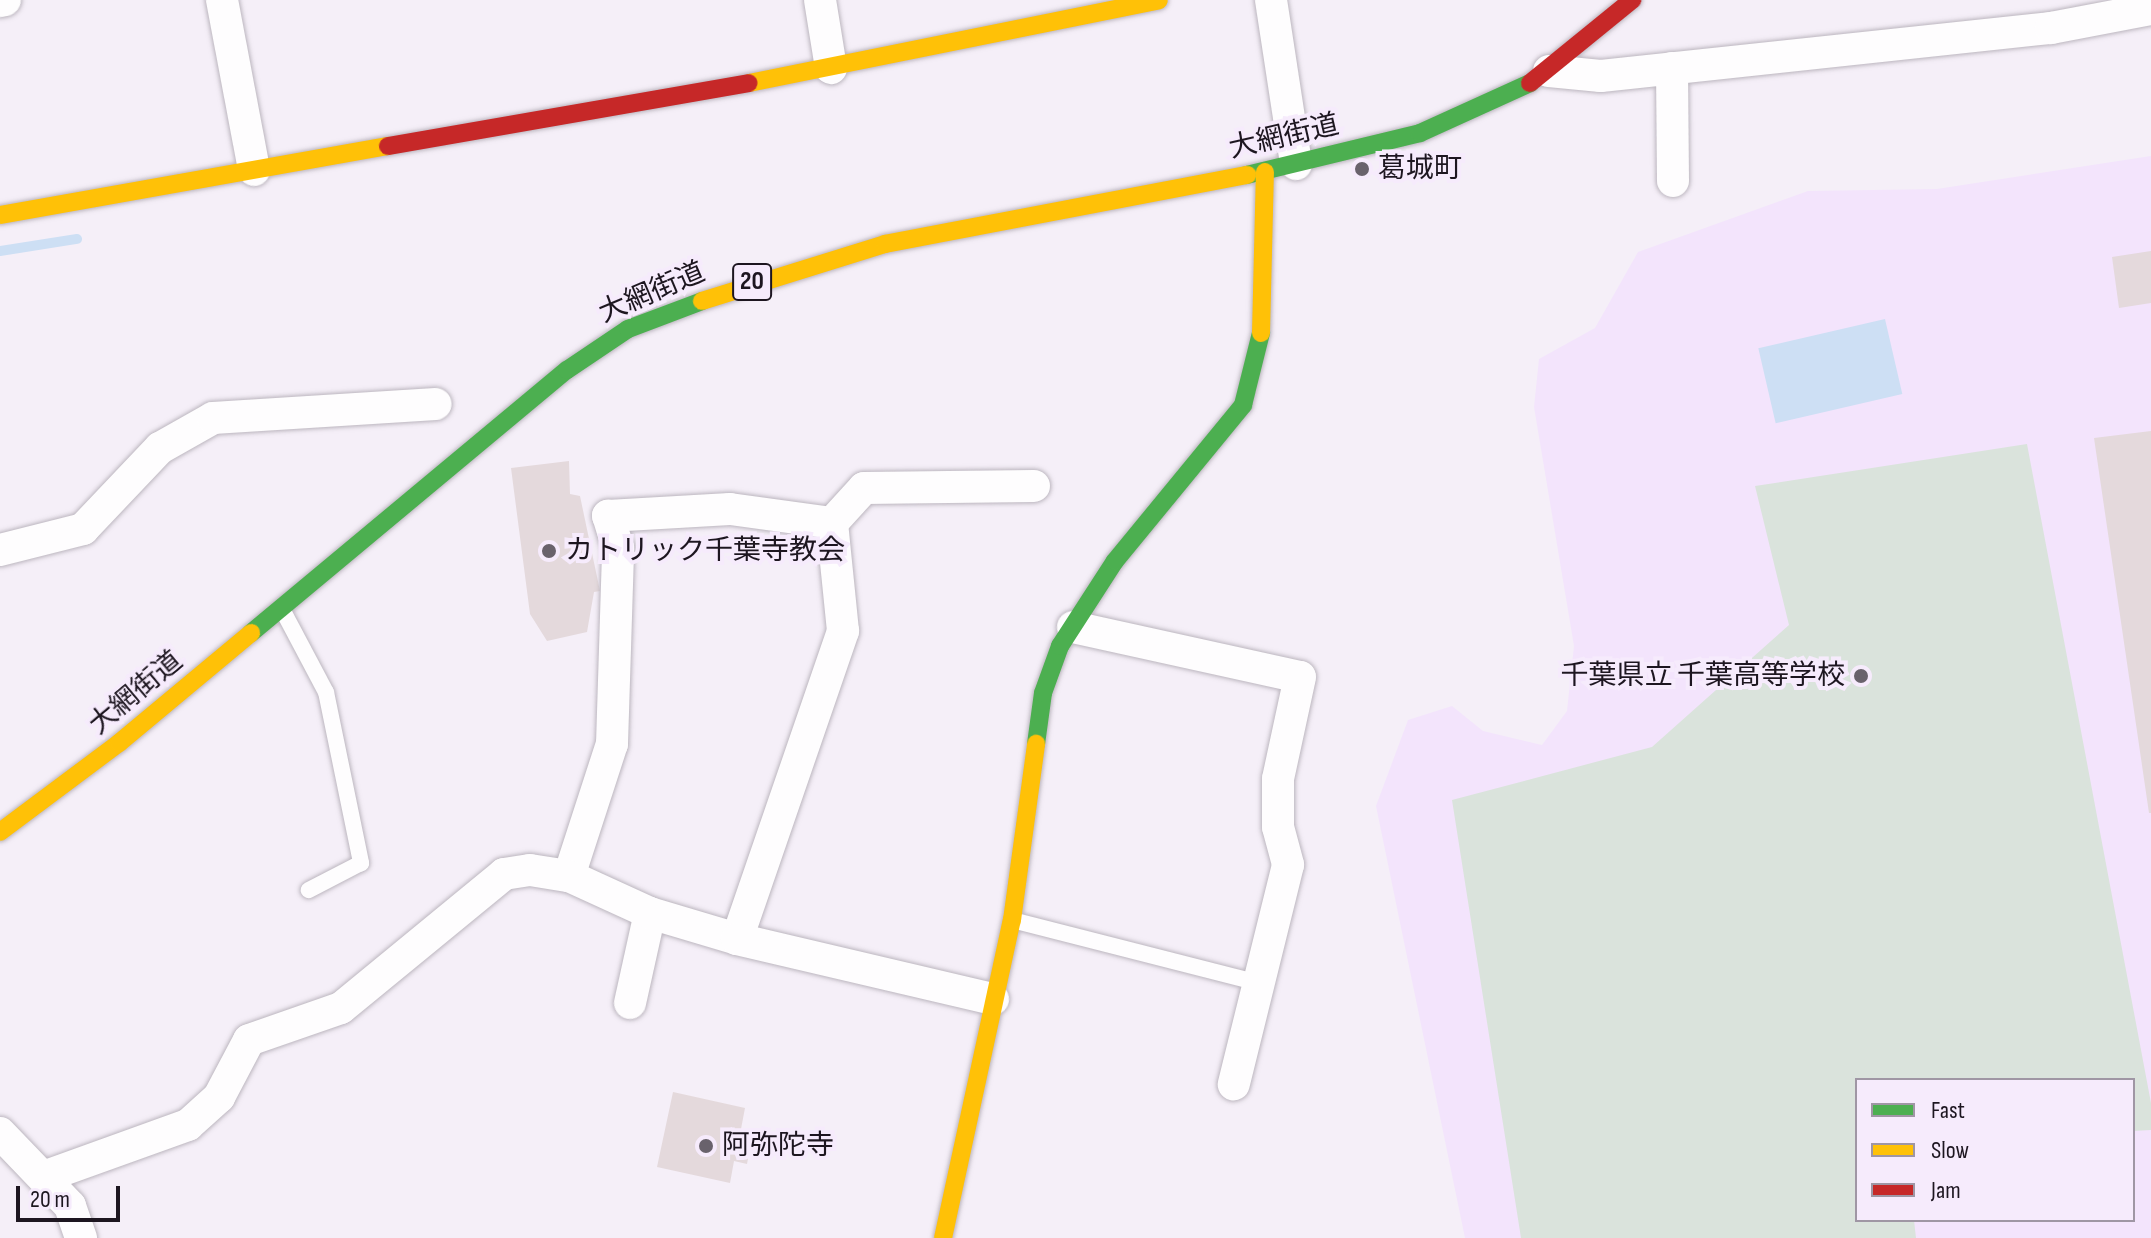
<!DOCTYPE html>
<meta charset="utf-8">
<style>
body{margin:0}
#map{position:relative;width:2151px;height:1238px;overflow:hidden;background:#f5eff8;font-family:"Sofia Sans Condensed","Noto Sans JP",sans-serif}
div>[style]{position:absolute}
.built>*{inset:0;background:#f3e4fc}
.green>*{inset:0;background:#dae3dc}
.water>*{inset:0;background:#cddff4;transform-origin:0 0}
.stream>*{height:10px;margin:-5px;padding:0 5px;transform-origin:5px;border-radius:5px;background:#cddff4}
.building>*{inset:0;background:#e4d9dc}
.roads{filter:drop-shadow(0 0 2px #bcb6bf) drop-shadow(0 0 2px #bcb6bf)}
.lane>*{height:16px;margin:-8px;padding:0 8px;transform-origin:8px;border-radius:8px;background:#fefdfe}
.street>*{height:32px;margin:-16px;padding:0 16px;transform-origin:16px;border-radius:16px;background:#fefdfe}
.fast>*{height:18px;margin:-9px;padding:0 9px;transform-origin:9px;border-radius:9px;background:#4caf50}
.slow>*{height:18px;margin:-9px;padding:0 9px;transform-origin:9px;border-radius:9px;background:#ffc107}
.jam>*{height:18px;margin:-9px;padding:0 9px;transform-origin:9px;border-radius:9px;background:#c62828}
.dots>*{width:22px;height:22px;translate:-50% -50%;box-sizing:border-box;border:4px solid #f6ebfc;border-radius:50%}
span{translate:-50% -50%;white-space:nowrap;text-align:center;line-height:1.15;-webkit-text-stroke:8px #f6ebfc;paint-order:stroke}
.shield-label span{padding:2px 6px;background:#f6ebfc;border:2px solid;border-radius:6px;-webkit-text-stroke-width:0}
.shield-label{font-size:26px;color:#1d1620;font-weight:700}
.street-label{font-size:28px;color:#1d1620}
.poi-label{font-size:28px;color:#1d1620}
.left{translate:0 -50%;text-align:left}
.right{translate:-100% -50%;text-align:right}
.legend{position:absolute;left:1855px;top:1078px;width:280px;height:144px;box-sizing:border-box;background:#f6ebfc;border:2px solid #9f96a4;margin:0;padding:10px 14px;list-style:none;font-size:24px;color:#1d1620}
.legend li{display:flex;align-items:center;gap:16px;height:40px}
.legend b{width:40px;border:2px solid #9f96a4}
.scale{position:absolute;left:16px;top:1186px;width:104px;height:36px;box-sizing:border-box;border:4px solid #1d1620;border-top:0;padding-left:10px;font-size:24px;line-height:28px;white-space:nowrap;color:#1d1620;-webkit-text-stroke:6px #f6ebfc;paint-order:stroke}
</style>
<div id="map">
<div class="built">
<i style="clip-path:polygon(evenodd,2151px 156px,2151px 1238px,1465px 1238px,1376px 806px,1408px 720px,1452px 706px,1483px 731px,1542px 745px,1567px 711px,1574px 646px,1534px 407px,1539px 359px,1595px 328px,1638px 252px,1808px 191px,1937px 189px,2151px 156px,1857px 1080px,2133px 1080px,2133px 1220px,1857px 1220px,1857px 1080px)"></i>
</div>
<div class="green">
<i style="clip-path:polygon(2027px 444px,2151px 1103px,2151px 1130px,2133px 1131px,2133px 1080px,1857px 1080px,1857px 1220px,1914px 1220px,1916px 1238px,1521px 1238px,1452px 800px,1652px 747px,1789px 625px,1755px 486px)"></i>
</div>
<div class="water">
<i style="left:1885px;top:319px;width:77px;height:130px;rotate:77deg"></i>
</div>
<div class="stream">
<i style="left:0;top:251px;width:78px;rotate:-8.9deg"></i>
</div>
<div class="building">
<i style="clip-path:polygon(2151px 251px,2151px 303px,2119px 308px,2112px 257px)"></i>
<i style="clip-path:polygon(2151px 431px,2151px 813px,2149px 813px,2094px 438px)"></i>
<i style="clip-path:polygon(569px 461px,570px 494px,580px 496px,600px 591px,594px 592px,587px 632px,547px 641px,530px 614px,511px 468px)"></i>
<i style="clip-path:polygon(673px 1092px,745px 1108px,741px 1129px,753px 1131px,747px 1164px,734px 1161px,730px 1183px,657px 1167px)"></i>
</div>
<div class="roads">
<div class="lane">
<i style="left:282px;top:609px;width:94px;rotate:62.1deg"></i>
<i style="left:326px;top:692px;width:175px;rotate:78.4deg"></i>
<i style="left:361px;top:863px;width:59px;rotate:152.6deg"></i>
<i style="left:1012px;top:920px;width:255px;rotate:14.3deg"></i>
</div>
<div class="street">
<i style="left:222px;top:0;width:173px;rotate:79.3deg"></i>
<i style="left:820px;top:0;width:69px;rotate:80.8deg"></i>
<i style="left:1271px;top:0;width:166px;rotate:81.3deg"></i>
<i style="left:0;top:1px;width:5px;rotate:-11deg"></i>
<i style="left:1672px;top:68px;width:113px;rotate:89.5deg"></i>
<i style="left:1549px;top:71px;width:52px;rotate:5.5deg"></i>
<i style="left:1601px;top:76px;width:453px;rotate:-6.1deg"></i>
<i style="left:2051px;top:28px;width:102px;rotate:-10.8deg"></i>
<i style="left:0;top:550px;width:86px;rotate:-14.2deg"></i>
<i style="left:83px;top:529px;width:112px;rotate:-46.5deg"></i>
<i style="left:160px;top:448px;width:61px;rotate:-29.5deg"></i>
<i style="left:213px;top:418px;width:223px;rotate:-3.6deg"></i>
<i style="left:1073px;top:627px;width:232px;rotate:12.4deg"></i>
<i style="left:1300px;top:677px;width:104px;rotate:102.2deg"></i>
<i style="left:1278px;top:779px;width:48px;rotate:90deg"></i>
<i style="left:1278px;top:827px;width:39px;rotate:75deg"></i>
<i style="left:1288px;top:865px;width:226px;rotate:103.9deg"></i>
<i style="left:569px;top:876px;width:139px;rotate:-72deg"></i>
<i style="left:612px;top:744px;width:196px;rotate:-88.2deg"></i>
<i style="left:618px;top:548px;width:34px;rotate:-107deg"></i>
<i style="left:608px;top:516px;width:122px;rotate:-3.3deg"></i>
<i style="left:730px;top:509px;width:103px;rotate:7.8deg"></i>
<i style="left:832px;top:523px;width:47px;rotate:-47.6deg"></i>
<i style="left:864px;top:488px;width:170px;rotate:-0.7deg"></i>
<i style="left:737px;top:939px;width:326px;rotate:-71deg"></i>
<i style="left:843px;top:631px;width:109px;rotate:-95.8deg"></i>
<i style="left:630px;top:1003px;width:92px;rotate:-77.5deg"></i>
<i style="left:0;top:1133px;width:101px;rotate:46.2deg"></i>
<i style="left:70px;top:1206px;width:34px;rotate:71deg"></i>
<i style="left:46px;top:1176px;width:151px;rotate:-19.8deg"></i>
<i style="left:188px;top:1125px;width:42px;rotate:-42.1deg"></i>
<i style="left:219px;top:1097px;width:64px;rotate:-62.2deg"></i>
<i style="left:249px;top:1040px;width:97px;rotate:-19.2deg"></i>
<i style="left:341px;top:1008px;width:211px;rotate:-39.4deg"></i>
<i style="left:504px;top:874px;width:26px;rotate:-9deg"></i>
<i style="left:530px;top:870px;width:39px;rotate:9deg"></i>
<i style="left:569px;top:876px;width:89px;rotate:24.6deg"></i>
<i style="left:650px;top:913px;width:91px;rotate:16.6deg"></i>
<i style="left:737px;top:939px;width:263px;rotate:13.2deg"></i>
</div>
<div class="fast">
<i style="left:1247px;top:175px;width:178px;rotate:-13.6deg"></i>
<i style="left:1420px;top:133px;width:121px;rotate:-24.4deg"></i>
<i style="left:251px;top:633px;width:411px;rotate:-39.8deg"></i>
<i style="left:567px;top:370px;width:73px;rotate:-33.9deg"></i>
<i style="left:628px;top:329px;width:79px;rotate:-20.7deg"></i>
<i style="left:1036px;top:744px;width:51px;rotate:-82.2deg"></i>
<i style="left:1043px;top:693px;width:50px;rotate:-70.1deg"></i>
<i style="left:1060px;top:646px;width:101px;rotate:-57.1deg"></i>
<i style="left:1115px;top:561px;width:202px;rotate:-50.6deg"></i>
<i style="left:1243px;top:405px;width:74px;rotate:-76deg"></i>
</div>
<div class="slow">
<i style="left:749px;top:83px;width:418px;rotate:-11.4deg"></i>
<i style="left:0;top:215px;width:394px;rotate:-10.1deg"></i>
<i style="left:702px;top:301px;width:192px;rotate:-17.3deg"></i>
<i style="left:885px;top:244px;width:369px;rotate:-10.8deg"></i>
<i style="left:1261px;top:333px;width:161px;rotate:-88.6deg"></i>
<i style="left:0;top:832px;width:149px;rotate:-36.8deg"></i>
<i style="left:119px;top:743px;width:172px;rotate:-39.8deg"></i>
<i style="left:943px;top:1238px;width:325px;rotate:-77.8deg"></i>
<i style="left:1012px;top:920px;width:178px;rotate:-82.2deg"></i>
</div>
<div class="jam">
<i style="left:1530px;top:83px;width:132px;rotate:-39.1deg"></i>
<i style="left:388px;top:146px;width:366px;rotate:-9.9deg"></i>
</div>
</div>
<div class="dots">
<i style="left:1362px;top:169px;background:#69626c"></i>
<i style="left:549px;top:551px;background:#69626c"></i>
<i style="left:1861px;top:676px;background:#69626c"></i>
<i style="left:706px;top:1146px;background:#69626c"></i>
</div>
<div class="shield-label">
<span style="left:752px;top:282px">20</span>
</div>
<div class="street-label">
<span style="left:1284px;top:137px;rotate:-13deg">大網街道</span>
<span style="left:652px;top:293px;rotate:-23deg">大網街道</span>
<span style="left:136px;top:693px;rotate:-40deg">大網街道</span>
</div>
<div class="poi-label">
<span class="left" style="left:1378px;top:169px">葛城町</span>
<span class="left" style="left:565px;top:551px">カトリック千葉寺教会</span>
<span class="right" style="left:1845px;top:676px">千葉県立 千葉高等学校</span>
<span class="left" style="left:722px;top:1146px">阿弥陀寺</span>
</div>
<ul class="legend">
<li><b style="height:10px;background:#4caf50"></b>Fast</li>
<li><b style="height:10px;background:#ffc107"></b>Slow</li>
<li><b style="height:10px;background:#c62828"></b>Jam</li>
</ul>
<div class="scale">20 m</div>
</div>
